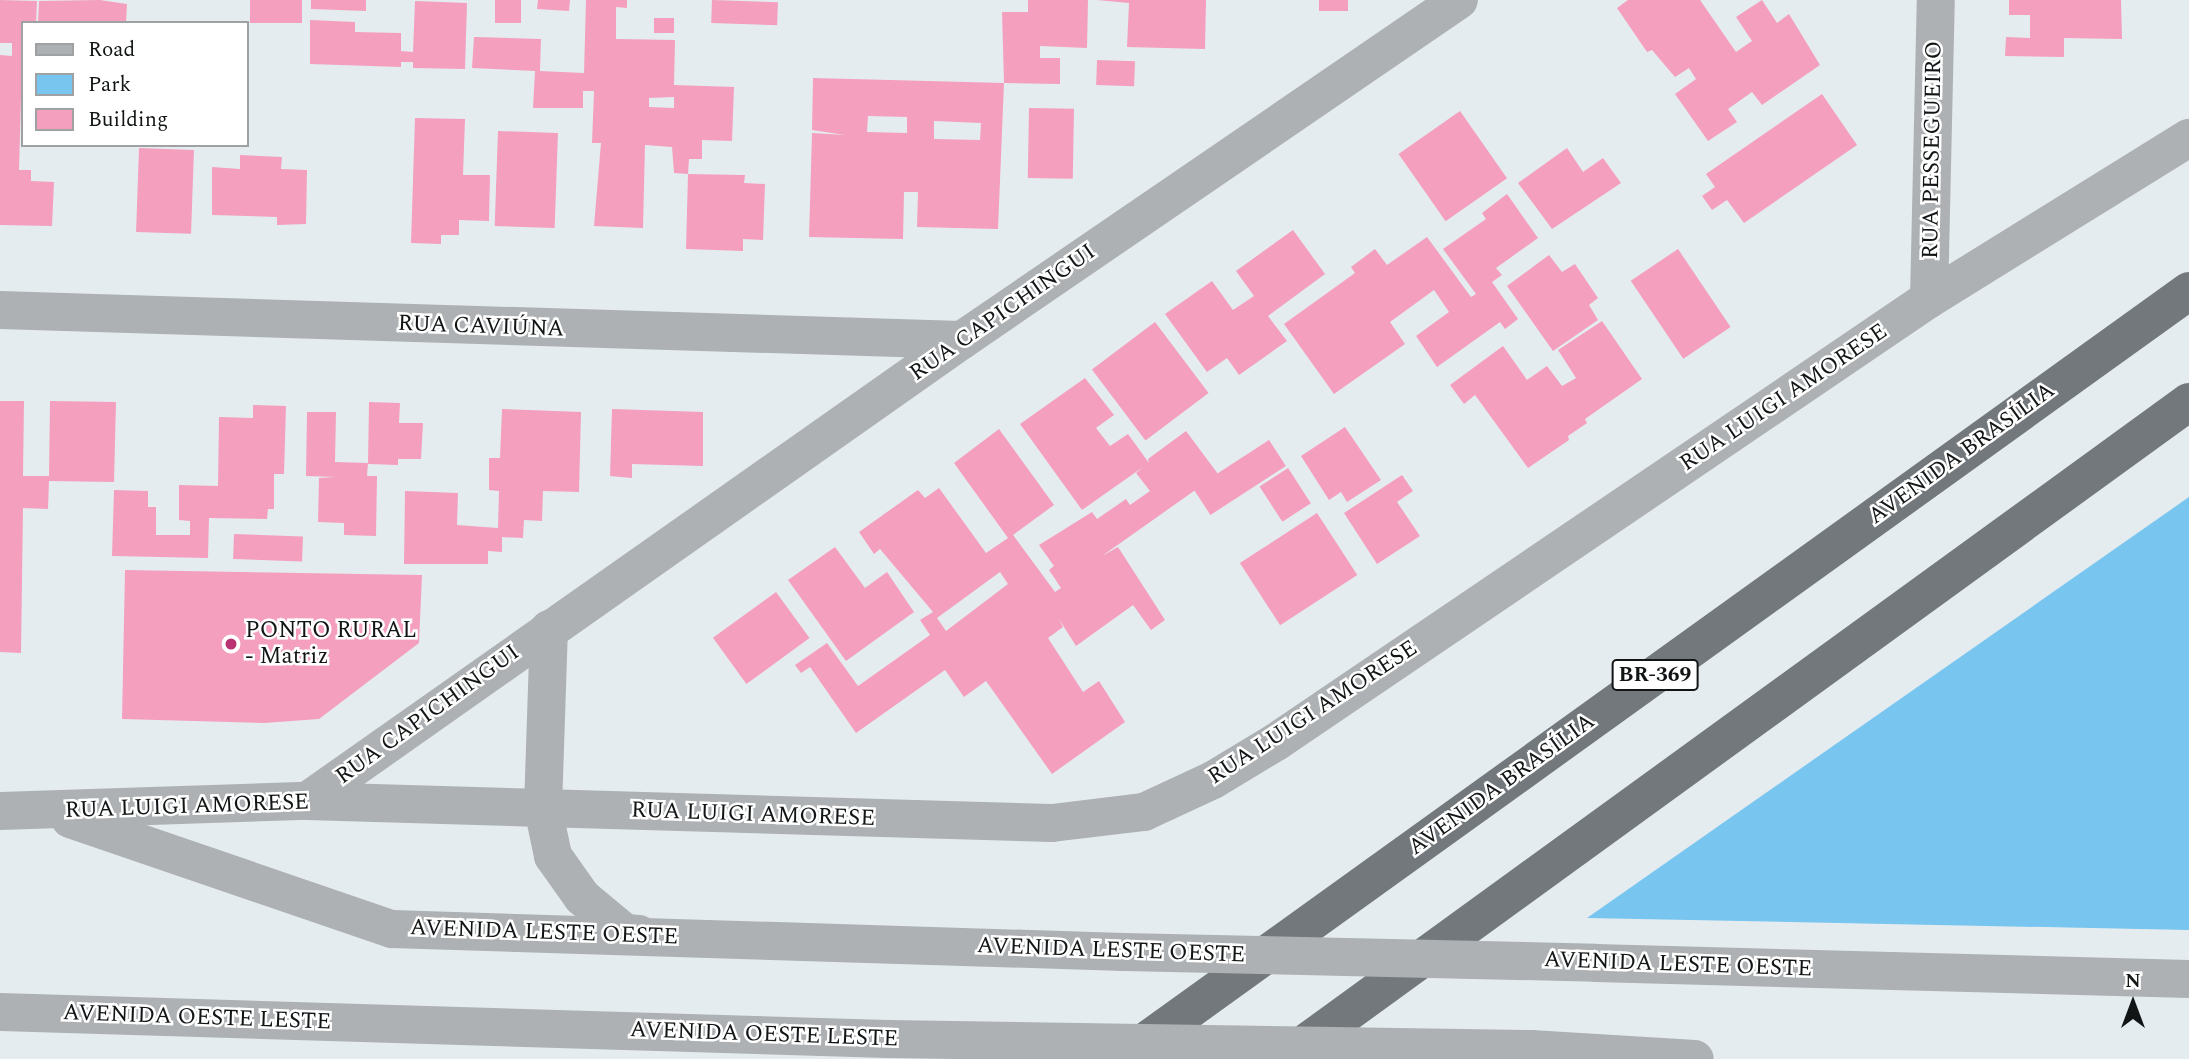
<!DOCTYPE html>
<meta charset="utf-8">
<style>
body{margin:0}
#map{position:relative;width:2189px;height:1059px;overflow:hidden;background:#e5ecf0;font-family:Spectral,serif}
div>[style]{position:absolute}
.green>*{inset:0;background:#78c5ef}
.building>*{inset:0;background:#f49fbe;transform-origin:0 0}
.minor>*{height:38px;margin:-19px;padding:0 19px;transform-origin:19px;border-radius:19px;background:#aeb1b3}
.tertiary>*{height:38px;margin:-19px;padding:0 19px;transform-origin:19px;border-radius:19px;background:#aeb1b3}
.trunk>*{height:38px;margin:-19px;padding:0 19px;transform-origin:19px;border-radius:19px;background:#72787c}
.tertiary-bridge>*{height:38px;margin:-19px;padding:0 19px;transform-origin:19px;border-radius:19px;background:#aeb1b3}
.dots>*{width:19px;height:19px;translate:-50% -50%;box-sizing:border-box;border:4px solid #fff;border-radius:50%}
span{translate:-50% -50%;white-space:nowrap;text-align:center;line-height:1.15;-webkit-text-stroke:5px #fff;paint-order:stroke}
.shield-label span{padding:2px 5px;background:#fff;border:2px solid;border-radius:5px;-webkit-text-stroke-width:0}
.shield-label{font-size:21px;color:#121516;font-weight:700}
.street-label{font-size:23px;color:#121516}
.poi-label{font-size:23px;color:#121516}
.left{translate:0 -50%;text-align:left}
.legend{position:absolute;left:21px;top:21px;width:228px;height:126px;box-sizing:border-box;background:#fff;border:2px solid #a0a1a2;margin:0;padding:9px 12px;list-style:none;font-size:21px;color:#121516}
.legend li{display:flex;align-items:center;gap:14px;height:35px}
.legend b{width:35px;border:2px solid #a0a1a2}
.north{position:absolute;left:2098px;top:968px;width:70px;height:70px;-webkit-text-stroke:5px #fff;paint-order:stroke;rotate:0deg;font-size:19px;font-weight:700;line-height:28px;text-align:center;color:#121516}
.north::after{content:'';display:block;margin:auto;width:24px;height:32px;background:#121516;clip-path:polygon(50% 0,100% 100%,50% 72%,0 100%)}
</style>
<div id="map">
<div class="green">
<i style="clip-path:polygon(2189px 497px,2189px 930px,1587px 918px)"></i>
</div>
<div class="building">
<i style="clip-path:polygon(0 0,37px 1px,36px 23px,23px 23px,19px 170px,31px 170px,31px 181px,54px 182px,52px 226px,0 225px,0 55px,12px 56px,12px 43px,0 43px)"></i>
<i style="clip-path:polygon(100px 0,127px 4px,126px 23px,38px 23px,39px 1px)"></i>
<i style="left:250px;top:0;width:52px;height:23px"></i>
<i style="clip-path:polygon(311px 0,366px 0,366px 11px,311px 9px)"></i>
<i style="left:495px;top:0;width:26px;height:23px"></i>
<i style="clip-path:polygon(538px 0,570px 0,569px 11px,537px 9px)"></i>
<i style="clip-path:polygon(evenodd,586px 0,627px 0,627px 8px,616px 7px,616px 39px,675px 40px,674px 85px,734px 87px,732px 141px,702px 140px,702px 159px,689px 159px,688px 174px,745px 175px,744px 183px,765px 184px,763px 240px,743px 239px,743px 251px,686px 249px,688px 174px,674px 173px,672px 147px,645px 145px,643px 228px,594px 226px,601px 143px,592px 143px,594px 91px,583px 91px,583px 108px,533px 108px,535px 71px,472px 68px,474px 37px,541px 39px,540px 71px,584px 73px,586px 0,674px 97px,674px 108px,649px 107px,649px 98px,674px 97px)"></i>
<i style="left:712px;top:0;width:66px;height:23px;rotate:2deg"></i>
<i style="clip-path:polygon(evenodd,1028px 0,1088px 0,1087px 48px,1040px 46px,1040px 58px,1060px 58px,1060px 84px,1004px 83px,998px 229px,917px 227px,918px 192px,904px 192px,903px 239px,809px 237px,812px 133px,845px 135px,812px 130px,813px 78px,1004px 83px,1002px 12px,1028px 12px,1028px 0,868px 116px,907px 117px,907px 133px,867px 132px,868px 116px,1028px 0,934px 121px,981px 123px,980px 140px,934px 139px,934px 121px)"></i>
<i style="clip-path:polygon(1097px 0,1206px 0,1205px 49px,1127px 47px,1129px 3px)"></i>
<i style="left:1319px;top:0;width:29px;height:11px"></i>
<i style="clip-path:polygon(1628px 0,1700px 0,1736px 52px,1752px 41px,1736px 17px,1762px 0,1777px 23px,1789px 14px,1820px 65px,1762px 105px,1752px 92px,1728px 109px,1737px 122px,1708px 141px,1675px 94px,1696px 79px,1689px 68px,1675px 77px,1652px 50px,1647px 52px,1617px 8px)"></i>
<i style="clip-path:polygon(2009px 0,2121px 0,2122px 39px,2064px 38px,2064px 57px,2005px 56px,2006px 37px,2030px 38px,2030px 15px,2009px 15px)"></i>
<i style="clip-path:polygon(415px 1px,467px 3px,465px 69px,413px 68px,413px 62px,401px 62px,401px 67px,310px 64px,310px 20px,355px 22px,355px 32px,401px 33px,401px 51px,413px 52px)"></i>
<i style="left:654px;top:18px;width:20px;height:15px"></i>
<i style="left:1097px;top:60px;width:38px;height:25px;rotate:2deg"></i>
<i style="clip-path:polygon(1822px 94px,1857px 145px,1744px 223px,1727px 200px,1712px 210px,1702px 196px,1715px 187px,1706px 174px)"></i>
<i style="left:1029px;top:108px;width:45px;height:70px;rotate:1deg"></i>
<i style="left:1460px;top:111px;width:82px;height:75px;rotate:55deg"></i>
<i style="clip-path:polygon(415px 118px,465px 119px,463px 175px,490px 175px,489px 221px,459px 220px,459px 235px,441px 235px,441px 244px,411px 243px)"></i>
<i style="left:498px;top:131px;width:60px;height:95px;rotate:2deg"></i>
<i style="left:139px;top:148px;width:55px;height:84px;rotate:2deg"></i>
<i style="clip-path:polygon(1567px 148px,1583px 172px,1603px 158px,1621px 183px,1552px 229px,1518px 183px)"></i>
<i style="clip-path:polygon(240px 155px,282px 157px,281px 169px,307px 170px,306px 224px,277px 225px,277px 217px,212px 215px,212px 167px,240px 169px)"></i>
<i style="clip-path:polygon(1507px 194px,1538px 238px,1496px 268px,1502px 275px,1492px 282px,1518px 319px,1505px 329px,1500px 322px,1437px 367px,1416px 336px,1449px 312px,1434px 290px,1390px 322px,1405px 344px,1334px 394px,1284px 324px,1355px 273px,1351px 267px,1375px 249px,1387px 265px,1427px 237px,1471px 297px,1476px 294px,1443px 249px,1486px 219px,1482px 213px)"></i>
<i style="clip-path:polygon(1293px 230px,1325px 274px,1268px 316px,1287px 341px,1239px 375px,1227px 358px,1207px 372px,1165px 314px,1212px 281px,1233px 310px,1254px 296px,1236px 271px)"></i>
<i style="left:1678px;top:249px;width:94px;height:57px;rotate:56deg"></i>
<i style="clip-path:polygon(1549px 255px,1562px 272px,1575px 264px,1598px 298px,1589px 305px,1598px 320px,1553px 351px,1507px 286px)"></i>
<i style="clip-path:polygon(1602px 321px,1642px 379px,1585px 419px,1587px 423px,1568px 436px,1569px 440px,1528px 468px,1475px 395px,1464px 404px,1450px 385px,1503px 346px,1527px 380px,1547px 366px,1562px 386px,1576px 378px,1558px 350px)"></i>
<i style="left:1155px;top:322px;width:89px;height:79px;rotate:53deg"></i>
<i style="clip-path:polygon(evenodd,1085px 378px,1114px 415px,1096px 428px,1110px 446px,1128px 434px,1149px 463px,1148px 459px,1186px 431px,1218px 474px,1102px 556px,1118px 547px,1165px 620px,1151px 630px,1133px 605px,1076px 646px,1059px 619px,1063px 627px,1048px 638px,1083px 692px,1099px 681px,1125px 722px,1052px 774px,986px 681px,964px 697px,945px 670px,856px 733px,810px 667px,801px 673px,795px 665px,827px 643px,858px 686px,930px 635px,920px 620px,933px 612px,880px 549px,874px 554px,859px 532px,918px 490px,925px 498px,939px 488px,986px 553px,1008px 538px,954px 463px,999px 429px,1054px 505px,1013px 535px,1055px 592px,1061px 588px,1049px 570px,1054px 566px,1039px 545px,1092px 512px,1097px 519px,1126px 499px,1130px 505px,1150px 491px,1136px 473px,1143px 467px,1082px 510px,1020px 424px,1085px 378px,1000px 572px,1008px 584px,946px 631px,937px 618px,1000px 572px)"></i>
<i style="clip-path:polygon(0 401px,24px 401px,23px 476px,49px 476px,50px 401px,116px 402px,114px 482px,49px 481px,48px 509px,23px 508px,21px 653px,0 652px)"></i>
<i style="clip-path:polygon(369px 402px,400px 403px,399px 423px,423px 423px,421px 459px,398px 459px,398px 465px,368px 464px)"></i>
<i style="clip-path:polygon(253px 405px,286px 406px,284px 474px,274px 474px,274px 509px,268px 509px,267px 519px,209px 518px,208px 558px,112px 556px,114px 490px,148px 491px,148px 507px,156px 507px,156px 535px,190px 535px,190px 521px,179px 520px,179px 485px,218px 486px,219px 417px,253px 418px)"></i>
<i style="clip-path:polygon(502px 409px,581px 412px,579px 492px,543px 491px,542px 521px,524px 520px,523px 538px,502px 537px,502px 552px,488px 551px,488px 564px,404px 564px,405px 491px,458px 493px,457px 525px,498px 528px,499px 491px,489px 490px,489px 458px,500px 458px)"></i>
<i style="clip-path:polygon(612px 409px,703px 412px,703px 466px,632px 464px,632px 478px,610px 476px)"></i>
<i style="clip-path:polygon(307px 412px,336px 412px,335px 462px,368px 463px,367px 476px,377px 476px,376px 536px,344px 535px,344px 523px,318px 522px,319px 478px,335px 477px,306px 476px)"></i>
<i style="clip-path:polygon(1345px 427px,1381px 480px,1347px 502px,1341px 492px,1329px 500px,1301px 456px)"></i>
<i style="left:1269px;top:440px;width:31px;height:90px;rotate:57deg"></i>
<i style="left:1288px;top:468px;width:42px;height:34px;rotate:57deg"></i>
<i style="clip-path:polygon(1402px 475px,1413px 491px,1397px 502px,1420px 536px,1377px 564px,1344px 513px)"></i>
<i style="left:1317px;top:513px;width:74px;height:92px;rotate:57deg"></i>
<i style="left:234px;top:534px;width:69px;height:25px;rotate:2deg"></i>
<i style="clip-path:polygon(835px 547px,865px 588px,887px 572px,914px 612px,846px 661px,788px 580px)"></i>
<i style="clip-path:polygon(125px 570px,422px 575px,419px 643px,319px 719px,264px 723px,122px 719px)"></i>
<i style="left:776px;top:592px;width:57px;height:78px;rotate:54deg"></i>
</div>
<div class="minor">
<i style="left:1929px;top:299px;width:299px;rotate:-88.7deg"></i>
<i style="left:0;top:310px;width:962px;rotate:1.79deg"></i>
<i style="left:307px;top:801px;width:801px;rotate:-35.14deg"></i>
<i style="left:962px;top:340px;width:602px;rotate:-34.38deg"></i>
<i style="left:543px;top:808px;width:179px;rotate:-88.1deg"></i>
</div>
<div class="tertiary">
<i style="left:543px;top:808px;width:49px;rotate:78.2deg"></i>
<i style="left:553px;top:856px;width:50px;rotate:54.7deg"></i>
<i style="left:582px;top:897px;width:56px;rotate:39.9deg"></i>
<i style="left:625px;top:933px;width:14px;rotate:4deg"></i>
<i style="left:0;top:811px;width:307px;rotate:-1.9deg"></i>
<i style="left:307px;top:801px;width:745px;rotate:1.69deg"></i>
<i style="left:1052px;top:823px;width:93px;rotate:-6.8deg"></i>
<i style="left:1144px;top:812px;width:76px;rotate:-24.9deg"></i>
<i style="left:1213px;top:780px;width:74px;rotate:-31.1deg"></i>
<i style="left:1276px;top:742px;width:789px;rotate:-34.15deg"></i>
<i style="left:1929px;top:299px;width:306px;rotate:-31.8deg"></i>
<i style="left:70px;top:819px;width:340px;rotate:18.9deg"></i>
<i style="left:392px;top:929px;width:732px;rotate:1.8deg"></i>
<i style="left:1596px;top:963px;width:593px;rotate:1.55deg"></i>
<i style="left:0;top:1012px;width:888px;rotate:1.74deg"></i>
<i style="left:1531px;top:1049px;width:164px;rotate:3.5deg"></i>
</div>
<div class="trunk">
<i style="left:1128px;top:1054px;width:1307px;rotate:-35.72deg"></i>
<i style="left:1285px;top:1058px;width:1117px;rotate:-35.97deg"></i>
</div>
<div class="tertiary-bridge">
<i style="left:1124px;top:952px;width:472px;rotate:1.3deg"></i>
<i style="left:888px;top:1039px;width:643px;rotate:0.89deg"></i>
</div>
<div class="dots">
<i style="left:231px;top:644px;background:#b93271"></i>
</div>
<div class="shield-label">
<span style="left:1655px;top:675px">BR-369</span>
</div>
<div class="street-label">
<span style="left:1933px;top:150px;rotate:-89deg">RUA PESSEGUEIRO</span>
<span style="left:1003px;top:313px;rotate:-35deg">RUA CAPICHINGUI</span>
<span style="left:481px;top:327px;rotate:2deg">RUA CAVIÚNA</span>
<span style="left:1784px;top:398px;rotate:-34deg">RUA LUIGI AMORESE</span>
<span style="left:1962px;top:454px;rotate:-36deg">AVENIDA BRASÍLIA</span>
<span style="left:1313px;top:713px;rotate:-33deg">RUA LUIGI AMORESE</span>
<span style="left:428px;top:715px;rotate:-36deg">RUA CAPICHINGUI</span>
<span style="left:1502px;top:785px;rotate:-36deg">AVENIDA BRASÍLIA</span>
<span style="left:187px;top:807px;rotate:-2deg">RUA LUIGI AMORESE</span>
<span style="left:753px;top:815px;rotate:2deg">RUA LUIGI AMORESE</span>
<span style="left:544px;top:933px;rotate:2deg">AVENIDA LESTE OESTE</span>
<span style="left:1111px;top:951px;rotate:2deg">AVENIDA LESTE OESTE</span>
<span style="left:1678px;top:965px;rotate:2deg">AVENIDA LESTE OESTE</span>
<span style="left:197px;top:1018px;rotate:2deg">AVENIDA OESTE LESTE</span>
<span style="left:764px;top:1035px;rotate:2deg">AVENIDA OESTE LESTE</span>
</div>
<div class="poi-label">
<span class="left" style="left:245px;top:644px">PONTO RURAL<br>- Matriz</span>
</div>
<ul class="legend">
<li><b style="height:9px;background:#aeb1b3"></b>Road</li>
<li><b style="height:19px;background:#78c5ef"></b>Park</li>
<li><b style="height:19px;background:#f49fbe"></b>Building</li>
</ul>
<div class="north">N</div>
</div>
